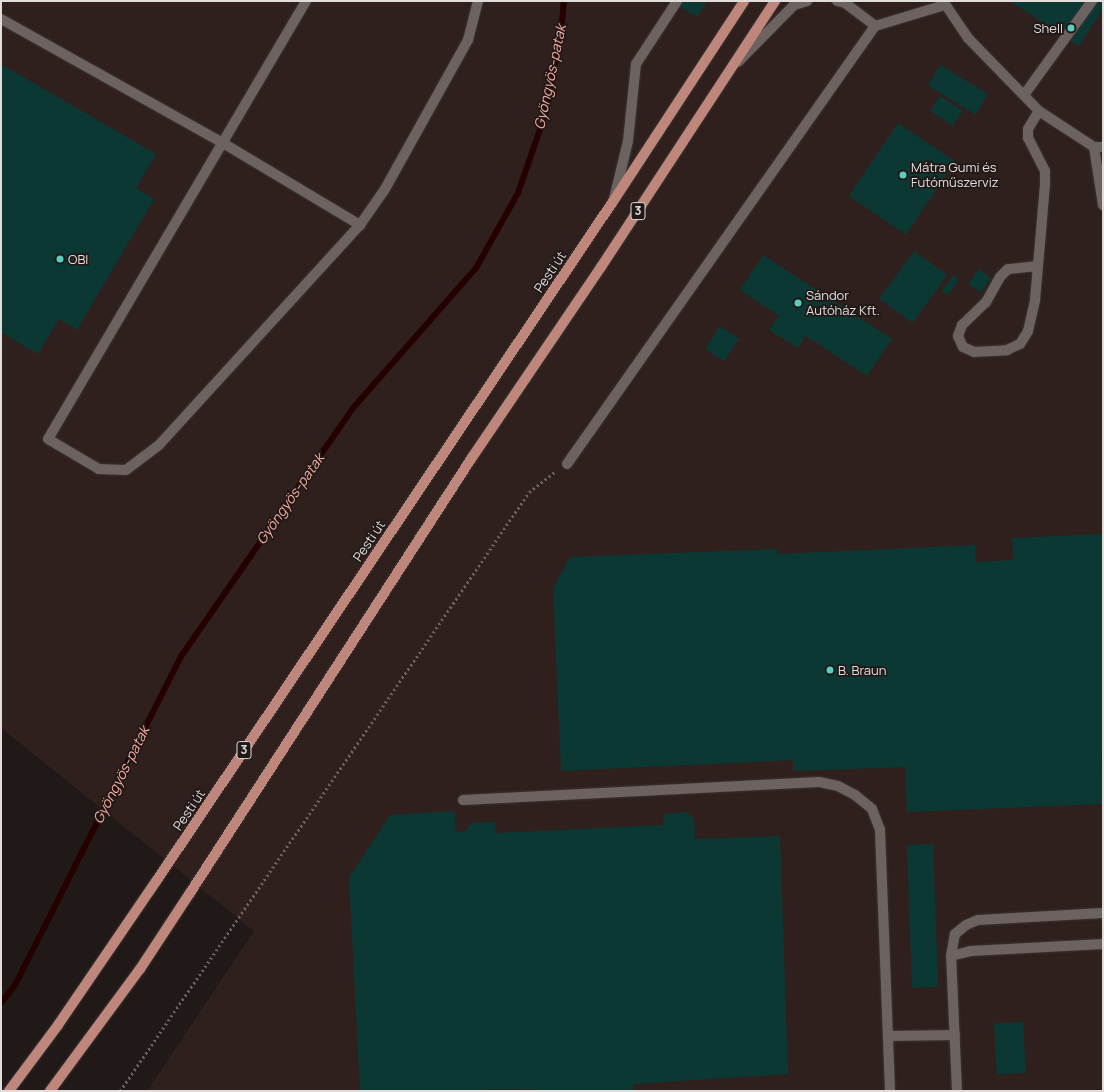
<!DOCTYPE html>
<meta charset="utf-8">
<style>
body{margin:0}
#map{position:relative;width:1104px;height:1092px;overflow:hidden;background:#211918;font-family:Manrope,sans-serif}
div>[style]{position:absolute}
.built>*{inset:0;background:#2f201e}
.stream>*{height:6px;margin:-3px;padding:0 3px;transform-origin:3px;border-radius:3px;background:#250000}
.building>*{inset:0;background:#0c3833;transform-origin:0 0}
.path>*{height:2.5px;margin-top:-1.25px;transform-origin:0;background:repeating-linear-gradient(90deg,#6a6362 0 2px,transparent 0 5px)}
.roads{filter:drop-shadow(0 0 1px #3a3433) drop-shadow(0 0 1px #3a3433)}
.minor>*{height:10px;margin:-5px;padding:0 5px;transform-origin:5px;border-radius:5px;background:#6c6260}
.major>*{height:10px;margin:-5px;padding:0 5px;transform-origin:5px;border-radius:5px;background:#bf877c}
.dots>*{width:11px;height:11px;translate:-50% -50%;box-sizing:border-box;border:2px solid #211918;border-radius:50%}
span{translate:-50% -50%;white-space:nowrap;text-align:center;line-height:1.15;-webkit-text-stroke:3.5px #211918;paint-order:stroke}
.shield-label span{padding:1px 3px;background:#211918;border:1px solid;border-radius:3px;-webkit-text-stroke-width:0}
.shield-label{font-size:12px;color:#e2dcdb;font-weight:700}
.poi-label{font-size:13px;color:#e2dcdb}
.right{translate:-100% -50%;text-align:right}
.left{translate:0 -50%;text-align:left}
.street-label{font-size:13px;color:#e2dcdb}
.water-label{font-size:14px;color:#f7ad9f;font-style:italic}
.frame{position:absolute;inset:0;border:2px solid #e2dcdb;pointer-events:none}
</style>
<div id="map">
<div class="built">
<i style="clip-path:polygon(1px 1px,1103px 1px,1103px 1091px,147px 1091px,254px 931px,1px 728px)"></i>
</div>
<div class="stream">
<i style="left:1px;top:1003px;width:23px;rotate:-52deg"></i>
<i style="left:15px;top:985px;width:370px;rotate:-63.2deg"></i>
<i style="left:182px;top:655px;width:300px;rotate:-55.3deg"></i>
<i style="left:353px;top:408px;width:186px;rotate:-48.7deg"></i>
<i style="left:476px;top:268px;width:86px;rotate:-60.8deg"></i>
<i style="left:518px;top:193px;width:83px;rotate:-70.9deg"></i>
<i style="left:545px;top:115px;width:84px;rotate:-79deg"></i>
<i style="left:561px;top:33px;width:32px;rotate:-85deg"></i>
</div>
<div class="building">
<i style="clip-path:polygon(672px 1px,707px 1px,697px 17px)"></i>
<i style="clip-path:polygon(1010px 1px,1103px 1px,1103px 9px,1079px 46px)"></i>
<i style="clip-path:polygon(1px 64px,156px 154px,136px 188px,154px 199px,77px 330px,59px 319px,38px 354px,1px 332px)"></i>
<i style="left:940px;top:65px;width:56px;height:24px;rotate:31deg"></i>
<i style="left:940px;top:96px;width:27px;height:18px;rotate:33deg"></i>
<i style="left:898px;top:123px;width:69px;height:88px;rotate:34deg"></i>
<i style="left:914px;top:251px;width:41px;height:59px;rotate:36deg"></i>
<i style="clip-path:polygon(763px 255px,892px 339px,867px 376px,806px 336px,798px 348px,769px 330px,779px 316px,740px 290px)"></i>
<i style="left:979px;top:269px;width:15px;height:18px;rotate:37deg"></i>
<i style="left:953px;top:275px;width:7px;height:20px;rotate:34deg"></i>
<i style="left:720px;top:326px;width:23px;height:27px;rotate:34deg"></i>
<i style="clip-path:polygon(1103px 534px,1103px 752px,1101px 752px,1103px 804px,907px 812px,905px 767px,793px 771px,793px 760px,561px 771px,553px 588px,570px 557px,777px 549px,777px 554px,975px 545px,975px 562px,1013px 560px,1012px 538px)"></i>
<i style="clip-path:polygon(454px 811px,456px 832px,466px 831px,471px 823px,495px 822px,496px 833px,664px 825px,663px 814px,687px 812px,694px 819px,695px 839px,780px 836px,788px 1074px,633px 1084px,634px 1091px,536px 1091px,536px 1089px,360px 1091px,349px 878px,390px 815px)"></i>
<i style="left:933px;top:844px;width:143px;height:26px;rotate:88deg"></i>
<i style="left:1023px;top:1022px;width:51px;height:29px;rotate:87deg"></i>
</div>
<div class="path">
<i style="left:120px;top:1091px;width:725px;rotate:-55.67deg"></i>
<i style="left:529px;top:492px;width:33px;rotate:-38deg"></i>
</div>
<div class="roads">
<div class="minor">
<i style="left:306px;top:1px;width:508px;rotate:120.5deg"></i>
<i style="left:48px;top:439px;width:59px;rotate:30.5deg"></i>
<i style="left:99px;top:469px;width:27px;rotate:2deg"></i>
<i style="left:126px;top:470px;width:41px;rotate:-37.1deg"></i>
<i style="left:159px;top:445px;width:298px;rotate:-47.6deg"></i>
<i style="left:360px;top:225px;width:44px;rotate:-55.2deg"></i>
<i style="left:385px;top:189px;width:171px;rotate:-60.9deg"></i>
<i style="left:468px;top:40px;width:40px;rotate:-75.6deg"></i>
<i style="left:837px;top:1px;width:8px;rotate:14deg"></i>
<i style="left:845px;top:3px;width:38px;rotate:37deg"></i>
<i style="left:943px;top:1px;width:45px;rotate:56deg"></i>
<i style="left:968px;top:38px;width:102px;rotate:45.8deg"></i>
<i style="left:1039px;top:111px;width:66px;rotate:33.2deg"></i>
<i style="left:1094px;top:147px;width:9px"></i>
<i style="left:1px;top:19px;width:254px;rotate:29.2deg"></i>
<i style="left:223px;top:143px;width:160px;rotate:30.9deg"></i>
<i style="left:738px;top:62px;width:80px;rotate:-45.5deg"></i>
<i style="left:794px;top:5px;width:14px;rotate:-17deg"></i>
<i style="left:1024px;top:95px;width:116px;rotate:-54.1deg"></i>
<i style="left:1094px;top:147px;width:59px;rotate:81.2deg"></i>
<i style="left:614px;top:199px;width:60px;rotate:-76.4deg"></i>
<i style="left:628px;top:141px;width:77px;rotate:-84.1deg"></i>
<i style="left:636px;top:64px;width:75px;rotate:-56.9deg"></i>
<i style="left:1038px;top:266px;width:30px;rotate:174deg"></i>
<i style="left:1008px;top:269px;width:11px;rotate:135deg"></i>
<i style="left:1000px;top:277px;width:29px;rotate:119deg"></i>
<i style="left:986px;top:302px;width:33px;rotate:136deg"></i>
<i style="left:962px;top:325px;width:12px;rotate:110deg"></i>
<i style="left:958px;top:336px;width:12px;rotate:66deg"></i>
<i style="left:963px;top:347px;width:12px;rotate:24deg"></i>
<i style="left:974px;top:352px;width:33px;rotate:-3deg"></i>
<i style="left:1007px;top:350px;width:14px;rotate:-25deg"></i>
<i style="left:1020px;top:344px;width:15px;rotate:-58deg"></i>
<i style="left:1028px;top:331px;width:32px;rotate:-77deg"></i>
<i style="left:1035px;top:300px;width:34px;rotate:-85deg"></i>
<i style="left:1038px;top:266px;width:82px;rotate:-85.1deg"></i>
<i style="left:1045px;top:184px;width:13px;rotate:-90deg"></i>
<i style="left:1045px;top:171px;width:37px;rotate:-117deg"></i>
<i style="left:1028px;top:138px;width:9px;rotate:-90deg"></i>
<i style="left:1028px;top:129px;width:21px;rotate:-59deg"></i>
<i style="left:567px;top:464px;width:535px;rotate:-54.89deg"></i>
<i style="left:875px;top:26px;width:73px;rotate:-16.7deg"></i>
<i style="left:463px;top:800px;width:356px;rotate:-2.9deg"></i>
<i style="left:819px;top:782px;width:19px;rotate:12deg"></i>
<i style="left:838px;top:786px;width:19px;rotate:28deg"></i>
<i style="left:855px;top:795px;width:22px;rotate:39deg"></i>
<i style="left:872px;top:809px;width:22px;rotate:69deg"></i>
<i style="left:880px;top:830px;width:261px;rotate:87.8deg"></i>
<i style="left:951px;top:956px;width:22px;rotate:-80deg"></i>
<i style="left:955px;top:934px;width:14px;rotate:-39deg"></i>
<i style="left:966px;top:925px;width:13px;rotate:-23deg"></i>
<i style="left:978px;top:920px;width:125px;rotate:-3.2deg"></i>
<i style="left:888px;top:1036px;width:67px;rotate:-0.9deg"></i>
<i style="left:957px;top:1091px;width:135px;rotate:-92.5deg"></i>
<i style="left:951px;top:956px;width:21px;rotate:-14deg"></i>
<i style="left:971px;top:951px;width:132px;rotate:-3deg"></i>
</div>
<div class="major">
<i style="left:9px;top:1091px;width:82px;rotate:-53.4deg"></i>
<i style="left:58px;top:1025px;width:176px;rotate:-55.7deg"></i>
<i style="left:157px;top:880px;width:816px;rotate:-56.1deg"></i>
<i style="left:612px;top:203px;width:241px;rotate:-56.8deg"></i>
<i style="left:50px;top:1091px;width:152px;rotate:-53.6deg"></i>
<i style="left:140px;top:969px;width:91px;rotate:-56.7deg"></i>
<i style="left:190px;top:893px;width:517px;rotate:-57.08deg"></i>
<i style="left:471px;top:459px;width:232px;rotate:-55.9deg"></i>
<i style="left:601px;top:267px;width:318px;rotate:-56.8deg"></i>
</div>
</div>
<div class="dots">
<i style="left:1071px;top:28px;background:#59cebe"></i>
<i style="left:903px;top:175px;background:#59cebe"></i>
<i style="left:60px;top:259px;background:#59cebe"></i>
<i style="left:798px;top:303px;background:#59cebe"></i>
<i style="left:830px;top:670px;background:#59cebe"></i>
</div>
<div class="shield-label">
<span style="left:638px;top:211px">3</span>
<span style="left:244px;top:750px">3</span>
</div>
<div class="poi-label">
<span class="right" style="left:1063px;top:28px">Shell</span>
<span class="left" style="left:911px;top:175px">Mátra Gumi és<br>Futóműszerviz</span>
<span class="left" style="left:68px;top:259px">OBI</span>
<span class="left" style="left:806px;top:303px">Sándor<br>Autóház Kft.</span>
<span class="left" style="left:838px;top:670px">B. Braun</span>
</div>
<div class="street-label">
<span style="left:550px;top:272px;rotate:-56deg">Pesti út</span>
<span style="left:369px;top:541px;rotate:-56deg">Pesti út</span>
<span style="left:189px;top:810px;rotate:-56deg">Pesti út</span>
</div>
<div class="water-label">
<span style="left:550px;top:77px;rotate:-78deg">Gyöngyös-patak</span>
<span style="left:290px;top:499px;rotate:-55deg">Gyöngyös-patak</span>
<span style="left:121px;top:775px;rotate:-63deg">Gyöngyös-patak</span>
</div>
<div class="frame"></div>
</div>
